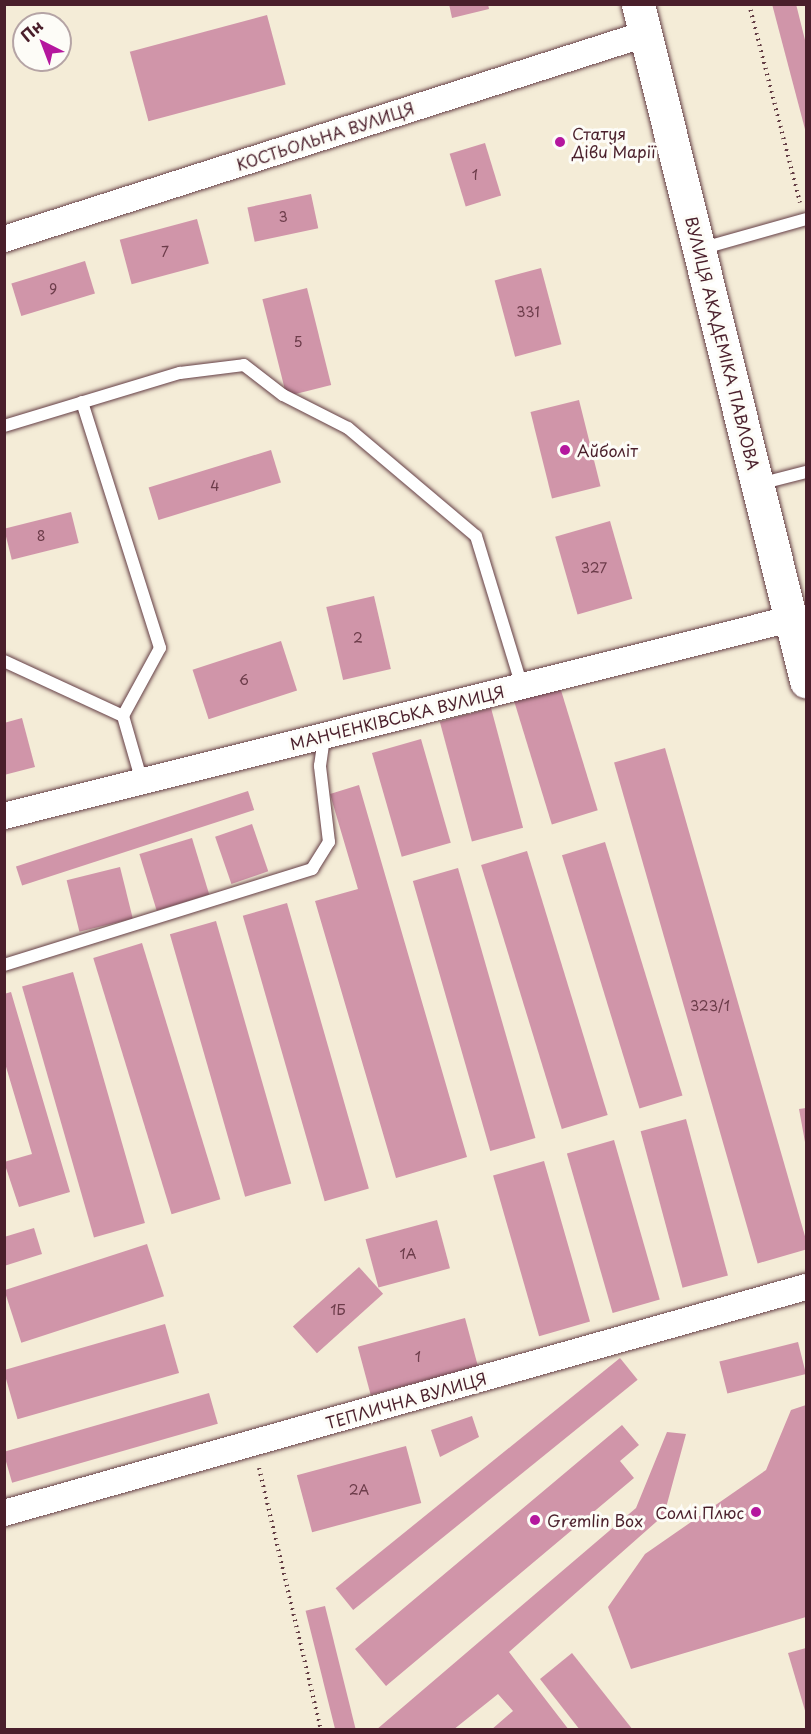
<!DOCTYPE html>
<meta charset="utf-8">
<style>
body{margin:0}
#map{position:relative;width:811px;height:1734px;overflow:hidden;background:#f4ecd7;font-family:"Playpen Sans",sans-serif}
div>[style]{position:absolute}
.building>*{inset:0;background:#d095a9;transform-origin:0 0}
.path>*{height:4px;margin-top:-2px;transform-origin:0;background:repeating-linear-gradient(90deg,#643e45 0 1.5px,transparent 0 6px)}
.roads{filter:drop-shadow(0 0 2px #643e45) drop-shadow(0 0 2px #643e45)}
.lane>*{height:12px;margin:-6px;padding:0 6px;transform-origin:6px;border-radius:6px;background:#fff}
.street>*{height:26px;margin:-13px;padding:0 13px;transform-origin:13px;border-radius:13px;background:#fff}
.primary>*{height:33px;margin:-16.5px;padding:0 16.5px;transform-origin:16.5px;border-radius:16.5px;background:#fff}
.dots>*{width:16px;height:16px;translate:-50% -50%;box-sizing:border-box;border:3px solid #fdfcf7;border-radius:50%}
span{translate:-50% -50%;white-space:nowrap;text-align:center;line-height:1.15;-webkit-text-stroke:6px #fdfcf7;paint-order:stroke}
.number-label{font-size:14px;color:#6c3c4a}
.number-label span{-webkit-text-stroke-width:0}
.poi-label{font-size:16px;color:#4a1f2b}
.left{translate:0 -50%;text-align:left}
.right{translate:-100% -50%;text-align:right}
.street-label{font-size:16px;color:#4a1f2b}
.frame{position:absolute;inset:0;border:6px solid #4a1f2b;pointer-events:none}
.north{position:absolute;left:12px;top:12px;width:60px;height:60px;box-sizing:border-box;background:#fdfcf7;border:2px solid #b5a4a5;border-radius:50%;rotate:318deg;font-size:16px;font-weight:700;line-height:24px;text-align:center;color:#4a1f2b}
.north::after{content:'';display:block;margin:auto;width:21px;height:27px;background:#b5179e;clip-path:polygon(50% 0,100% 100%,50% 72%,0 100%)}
</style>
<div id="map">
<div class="building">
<i style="clip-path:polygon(449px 4px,488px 4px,489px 9px,452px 18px)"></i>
<i style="clip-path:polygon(772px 4px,796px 4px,806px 44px,806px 133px)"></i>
<i style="left:267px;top:15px;width:72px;height:142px;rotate:75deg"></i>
<i style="left:485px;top:143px;width:55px;height:37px;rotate:73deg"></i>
<i style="left:311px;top:194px;width:35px;height:65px;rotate:78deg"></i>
<i style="left:197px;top:219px;width:46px;height:80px;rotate:75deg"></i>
<i style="left:85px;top:261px;width:34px;height:77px;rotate:73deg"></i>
<i style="left:541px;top:268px;width:79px;height:48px;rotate:75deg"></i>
<i style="left:307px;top:288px;width:100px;height:46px;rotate:76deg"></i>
<i style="left:579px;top:400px;width:89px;height:50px;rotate:76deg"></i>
<i style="left:271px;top:450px;width:34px;height:128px;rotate:73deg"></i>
<i style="left:71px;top:512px;width:32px;height:69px;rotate:76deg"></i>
<i style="left:610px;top:521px;width:81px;height:57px;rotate:74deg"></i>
<i style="left:374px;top:596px;width:75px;height:49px;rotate:77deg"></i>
<i style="left:281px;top:641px;width:52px;height:93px;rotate:72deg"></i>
<i style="left:560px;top:687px;width:129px;height:48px;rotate:73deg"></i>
<i style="left:491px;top:708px;width:124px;height:53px;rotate:75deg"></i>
<i style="clip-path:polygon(22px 718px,35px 767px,4px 775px,4px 723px)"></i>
<i style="left:421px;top:739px;width:108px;height:51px;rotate:74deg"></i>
<i style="left:665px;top:748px;width:521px;height:53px;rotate:74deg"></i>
<i style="clip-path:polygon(359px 785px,467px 1157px,396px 1178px,315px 901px,358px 889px,330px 794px)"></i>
<i style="left:248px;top:791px;width:20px;height:244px;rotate:72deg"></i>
<i style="left:252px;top:824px;width:50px;height:39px;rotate:71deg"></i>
<i style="left:192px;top:838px;width:59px;height:55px;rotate:73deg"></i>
<i style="left:605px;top:842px;width:265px;height:45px;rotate:73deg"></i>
<i style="left:527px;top:851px;width:276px;height:48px;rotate:73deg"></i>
<i style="left:120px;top:867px;width:53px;height:55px;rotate:76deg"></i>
<i style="left:458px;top:868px;width:281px;height:47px;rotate:74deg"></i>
<i style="left:287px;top:903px;width:297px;height:46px;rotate:74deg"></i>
<i style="left:216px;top:921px;width:273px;height:48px;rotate:74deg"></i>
<i style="left:142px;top:943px;width:268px;height:51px;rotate:73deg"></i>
<i style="left:73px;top:972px;width:261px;height:53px;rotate:74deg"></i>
<i style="clip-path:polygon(11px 992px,70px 1192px,19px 1207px,4px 1162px,32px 1154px,4px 1060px,4px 994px)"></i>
<i style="clip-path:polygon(806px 1108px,806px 1141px,805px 1142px,799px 1109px)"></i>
<i style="left:686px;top:1119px;width:162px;height:47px;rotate:75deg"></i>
<i style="left:614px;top:1140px;width:166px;height:49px;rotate:74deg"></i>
<i style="left:544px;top:1161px;width:167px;height:53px;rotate:74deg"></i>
<i style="left:437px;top:1220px;width:50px;height:74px;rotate:75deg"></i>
<i style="clip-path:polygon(34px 1228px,42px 1254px,4px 1266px,4px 1237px)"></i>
<i style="left:147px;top:1244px;width:55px;height:150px;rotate:72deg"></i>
<i style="left:359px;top:1267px;width:36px;height:89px;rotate:48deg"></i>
<i style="left:465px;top:1318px;width:50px;height:111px;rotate:75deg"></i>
<i style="left:165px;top:1324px;width:51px;height:168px;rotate:74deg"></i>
<i style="left:798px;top:1342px;width:33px;height:81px;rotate:76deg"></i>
<i style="left:620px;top:1358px;width:28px;height:366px;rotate:51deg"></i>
<i style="left:209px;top:1393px;width:32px;height:214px;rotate:74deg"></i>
<i style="clip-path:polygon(806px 1405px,806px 1617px,631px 1669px,608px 1607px,645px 1554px,766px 1470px,791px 1410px)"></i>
<i style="clip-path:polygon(472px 1416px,479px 1437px,440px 1457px,431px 1430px)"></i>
<i style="clip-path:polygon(622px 1425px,639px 1445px,620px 1461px,634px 1478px,386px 1686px,355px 1649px)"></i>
<i style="clip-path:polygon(667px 1432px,686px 1434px,664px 1515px,509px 1652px,569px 1730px,491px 1730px,513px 1711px,498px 1694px,453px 1730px,376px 1730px,636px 1508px)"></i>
<i style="left:406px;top:1446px;width:59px;height:113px;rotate:75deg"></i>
<i style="left:325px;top:1606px;width:128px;height:20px;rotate:76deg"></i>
<i style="clip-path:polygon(806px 1648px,806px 1714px,788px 1653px)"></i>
<i style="clip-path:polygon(572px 1653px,633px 1730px,580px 1730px,540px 1679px)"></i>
</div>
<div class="path">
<i style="left:749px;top:4px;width:205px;rotate:75.6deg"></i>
<i style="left:259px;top:1468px;width:269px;rotate:76.7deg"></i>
</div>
<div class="roads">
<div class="lane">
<i style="left:700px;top:249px;width:110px;rotate:-15.8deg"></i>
<i style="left:82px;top:402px;width:258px;rotate:72.4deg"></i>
<i style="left:160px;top:648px;width:77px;rotate:118.6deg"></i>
<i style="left:123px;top:716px;width:69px;rotate:73.9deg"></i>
<i style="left:4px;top:426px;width:184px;rotate:-16.8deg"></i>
<i style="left:180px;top:373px;width:64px;rotate:-7.1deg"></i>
<i style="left:244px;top:365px;width:49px;rotate:37.6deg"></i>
<i style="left:283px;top:395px;width:73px;rotate:26.9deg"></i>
<i style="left:348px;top:428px;width:167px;rotate:40.2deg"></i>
<i style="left:476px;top:536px;width:157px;rotate:73deg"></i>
<i style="left:759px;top:484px;width:49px;rotate:-14.3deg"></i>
<i style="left:4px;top:661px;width:131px;rotate:24.8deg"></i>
<i style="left:4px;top:965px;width:323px;rotate:-17.3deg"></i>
<i style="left:312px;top:869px;width:32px;rotate:-58deg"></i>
<i style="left:329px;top:842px;width:77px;rotate:-96.8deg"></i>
<i style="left:320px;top:766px;width:30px;rotate:-82deg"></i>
</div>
<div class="street">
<i style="left:4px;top:239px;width:673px;rotate:-17.73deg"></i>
<i style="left:4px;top:816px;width:810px;rotate:-14.07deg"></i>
<i style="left:4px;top:1513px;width:833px;rotate:-15.74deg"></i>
</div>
<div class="primary">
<i style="left:638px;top:4px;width:698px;rotate:76.06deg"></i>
</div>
</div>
<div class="dots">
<i style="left:560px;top:142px;background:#b5179e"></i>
<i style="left:565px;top:450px;background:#b5179e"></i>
<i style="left:756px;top:1512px;background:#b5179e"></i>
<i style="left:535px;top:1520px;background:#b5179e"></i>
</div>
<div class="number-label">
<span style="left:475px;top:175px">1</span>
<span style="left:283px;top:217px">3</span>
<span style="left:165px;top:252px">7</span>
<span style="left:53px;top:289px">9</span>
<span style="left:528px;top:312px">331</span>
<span style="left:298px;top:342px">5</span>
<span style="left:215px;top:486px">4</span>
<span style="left:41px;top:536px">8</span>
<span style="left:594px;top:568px">327</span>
<span style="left:358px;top:638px">2</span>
<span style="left:244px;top:680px">6</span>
<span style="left:710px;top:1006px">323/1</span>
<span style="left:408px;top:1254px">1А</span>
<span style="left:338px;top:1310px">1Б</span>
<span style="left:418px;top:1357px">1</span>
<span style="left:359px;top:1490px">2А</span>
</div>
<div class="poi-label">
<span class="left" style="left:572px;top:142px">Статуя<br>Діви Марії</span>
<span class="left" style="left:577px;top:450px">Айболіт</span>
<span class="right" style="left:744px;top:1512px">Соллі Плюс</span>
<span class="left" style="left:547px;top:1520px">Gremlin Box</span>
</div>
<div class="street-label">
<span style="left:325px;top:136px;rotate:-18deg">КОСТЬОЛЬНА ВУЛИЦЯ</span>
<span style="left:723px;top:343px;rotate:76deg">ВУЛИЦЯ АКАДЕМІКА ПАВЛОВА</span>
<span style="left:397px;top:717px;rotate:-14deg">МАНЧЕНКІВСЬКА ВУЛИЦЯ</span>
<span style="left:406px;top:1400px;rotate:-16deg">ТЕПЛИЧНА ВУЛИЦЯ</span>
</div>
<div class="frame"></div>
<div class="north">Пн</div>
</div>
